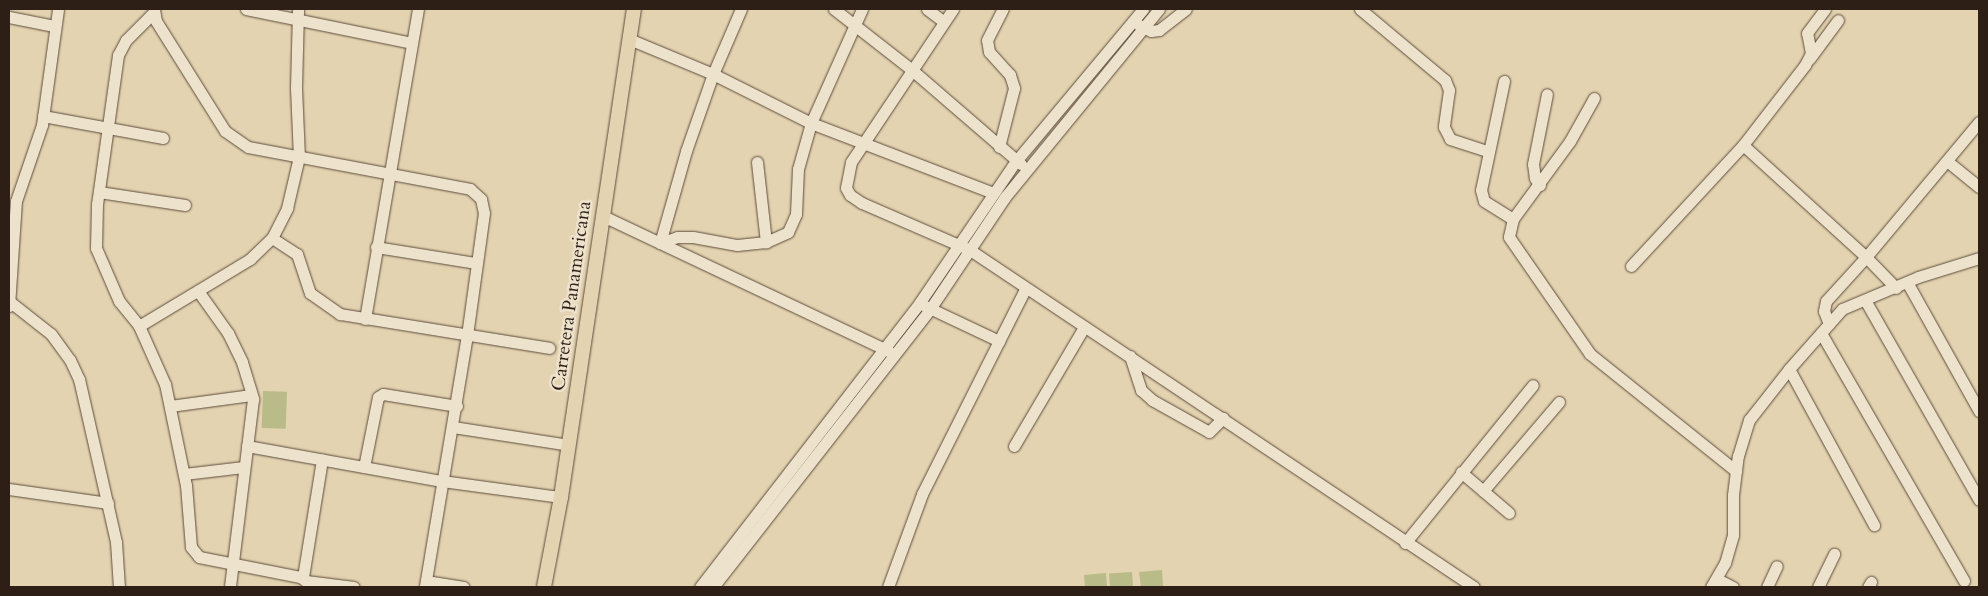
<!DOCTYPE html>
<style>
body{margin:0}
#map{position:relative;width:1988px;height:596px;overflow:hidden;background:#e4d3b0;font-family:Cardo,serif}
div>[style]{position:absolute}
.green>*{inset:0;background:#b9bb88;transform-origin:0 0}
.roads{filter:drop-shadow(0 0 1px #5c4c3c) drop-shadow(0 0 1px #5c4c3c)}
.minor>*{height:11px;margin:-5.5px;padding:0 5.5px;transform-origin:5.5px;border-radius:5.5px;background:#ede2cc}
.major>*{height:14px;margin:-7px;padding:0 7px;transform-origin:7px;border-radius:7px;background:#e4d3b0}
span{translate:-50% -50%;white-space:nowrap;text-align:center;line-height:1.15;-webkit-text-stroke:5px #ede2cc;paint-order:stroke}
.street-label{font-size:19px;color:#2e1f16}
.frame{position:absolute;inset:0;border:10px solid #2e1f16;pointer-events:none}
</style>
<div id="map">
<div class="green">
<i style="left:263px;top:391px;width:24px;height:37px;rotate:2deg"></i>
<i style="clip-path:polygon(1162px 570px,1163px 587px,1141px 587px,1139px 572px)"></i>
<i style="left:1132px;top:572px;width:15px;height:23px;rotate:86deg"></i>
<i style="clip-path:polygon(1106px 573px,1107px 587px,1085px 587px,1084px 575px)"></i>
</div>
<div class="roads">
<div class="minor">
<i style="left:154px;top:9px;width:12px;rotate:81deg"></i>
<i style="left:156px;top:21px;width:130px;rotate:57.9deg"></i>
<i style="left:225px;top:131px;width:28px;rotate:35deg"></i>
<i style="left:248px;top:147px;width:226px;rotate:10.7deg"></i>
<i style="left:470px;top:189px;width:15px;rotate:42deg"></i>
<i style="left:481px;top:199px;width:14px;rotate:78deg"></i>
<i style="left:484px;top:213px;width:123px;rotate:97.9deg"></i>
<i style="left:467px;top:335px;width:255px;rotate:99.5deg"></i>
<i style="left:246px;top:9px;width:169px;rotate:11.6deg"></i>
<i style="left:834px;top:9px;width:99px;rotate:38deg"></i>
<i style="left:912px;top:70px;width:144px;rotate:40.8deg"></i>
<i style="left:927px;top:9px;width:20px;rotate:37deg"></i>
<i style="left:953px;top:9px;width:184px;rotate:123.7deg"></i>
<i style="left:851px;top:162px;width:26px;rotate:101deg"></i>
<i style="left:846px;top:188px;width:8px;rotate:60deg"></i>
<i style="left:850px;top:195px;width:14px;rotate:34deg"></i>
<i style="left:862px;top:203px;width:118px;rotate:23.5deg"></i>
<i style="left:970px;top:250px;width:606px;rotate:33.77deg"></i>
<i style="left:1360px;top:9px;width:111px;rotate:39.9deg"></i>
<i style="left:1445px;top:80px;width:11px;rotate:68deg"></i>
<i style="left:1449px;top:90px;width:37px;rotate:98deg"></i>
<i style="left:1444px;top:127px;width:13px;rotate:63deg"></i>
<i style="left:1450px;top:139px;width:40px;rotate:18deg"></i>
<i style="left:154px;top:12px;width:40px;rotate:135deg"></i>
<i style="left:126px;top:40px;width:17px;rotate:118deg"></i>
<i style="left:118px;top:55px;width:150px;rotate:98deg"></i>
<i style="left:97px;top:204px;width:44px;rotate:91.3deg"></i>
<i style="left:96px;top:248px;width:58px;rotate:66.5deg"></i>
<i style="left:119px;top:301px;width:32px;rotate:51deg"></i>
<i style="left:139px;top:326px;width:64px;rotate:65.9deg"></i>
<i style="left:165px;top:384px;width:103px;rotate:78.3deg"></i>
<i style="left:186px;top:485px;width:62px;rotate:85.4deg"></i>
<i style="left:191px;top:547px;width:13px;rotate:51deg"></i>
<i style="left:199px;top:557px;width:103px;rotate:11.2deg"></i>
<i style="left:300px;top:577px;width:7px;rotate:34deg"></i>
<i style="left:306px;top:581px;width:48px;rotate:7.1deg"></i>
<i style="left:9px;top:17px;width:46px;rotate:11.3deg"></i>
<i style="left:1139px;top:25px;width:13px;rotate:27deg"></i>
<i style="left:1151px;top:31px;width:8px;rotate:-7deg"></i>
<i style="left:1159px;top:30px;width:34px;rotate:-38deg"></i>
<i style="left:629px;top:39px;width:91px;rotate:22.6deg"></i>
<i style="left:713px;top:74px;width:110px;rotate:26.6deg"></i>
<i style="left:811px;top:123px;width:195px;rotate:21deg"></i>
<i style="left:1810px;top:58px;width:47px;rotate:-53.6deg"></i>
<i style="left:1504px;top:81px;width:111px;rotate:101.9deg"></i>
<i style="left:1481px;top:190px;width:11px;rotate:75deg"></i>
<i style="left:1484px;top:201px;width:34px;rotate:32deg"></i>
<i style="left:1594px;top:98px;width:49px;rotate:119.2deg"></i>
<i style="left:1570px;top:141px;width:97px;rotate:126.2deg"></i>
<i style="left:1513px;top:219px;width:18px;rotate:103deg"></i>
<i style="left:1509px;top:237px;width:142px;rotate:55.3deg"></i>
<i style="left:1590px;top:354px;width:187px;rotate:38.7deg"></i>
<i style="left:43px;top:116px;width:122px;rotate:10.4deg"></i>
<i style="left:1743px;top:145px;width:166px;rotate:42.3deg"></i>
<i style="left:1866px;top:257px;width:176px;rotate:-50.1deg"></i>
<i style="left:999px;top:147px;width:61px;rotate:-75.7deg"></i>
<i style="left:1014px;top:88px;width:14px;rotate:-107deg"></i>
<i style="left:1010px;top:75px;width:31px;rotate:-132deg"></i>
<i style="left:989px;top:52px;width:12px;rotate:-99deg"></i>
<i style="left:987px;top:40px;width:35px;rotate:-63deg"></i>
<i style="left:1947px;top:161px;width:41px;rotate:39.1deg"></i>
<i style="left:757px;top:162px;width:81px;rotate:83.6deg"></i>
<i style="left:1540px;top:185px;width:9px;rotate:-126deg"></i>
<i style="left:1535px;top:178px;width:14px;rotate:-98deg"></i>
<i style="left:1533px;top:164px;width:71px;rotate:-78.7deg"></i>
<i style="left:99px;top:192px;width:87px;rotate:8.6deg"></i>
<i style="left:603px;top:216px;width:316px;rotate:25.3deg"></i>
<i style="left:272px;top:238px;width:30px;rotate:33deg"></i>
<i style="left:297px;top:254px;width:41px;rotate:71.6deg"></i>
<i style="left:310px;top:293px;width:37px;rotate:35deg"></i>
<i style="left:340px;top:314px;width:212px;rotate:9.2deg"></i>
<i style="left:660px;top:243px;width:18px;rotate:-19deg"></i>
<i style="left:677px;top:237px;width:16px"></i>
<i style="left:693px;top:237px;width:45px;rotate:10.3deg"></i>
<i style="left:737px;top:245px;width:29px;rotate:-6deg"></i>
<i style="left:766px;top:242px;width:24px;rotate:-24deg"></i>
<i style="left:788px;top:232px;width:20px;rotate:-66deg"></i>
<i style="left:796px;top:214px;width:45px;rotate:-87.5deg"></i>
<i style="left:798px;top:169px;width:48px;rotate:-74.2deg"></i>
<i style="left:811px;top:123px;width:125px;rotate:-65.9deg"></i>
<i style="left:660px;top:243px;width:96px;rotate:-74.2deg"></i>
<i style="left:686px;top:151px;width:82px;rotate:-70.7deg"></i>
<i style="left:713px;top:74px;width:71px;rotate:-66.7deg"></i>
<i style="left:376px;top:247px;width:101px;rotate:9.1deg"></i>
<i style="left:1631px;top:266px;width:165px;rotate:-47.2deg"></i>
<i style="left:1743px;top:145px;width:101px;rotate:-52.2deg"></i>
<i style="left:1805px;top:65px;width:13px;rotate:-63deg"></i>
<i style="left:1811px;top:53px;width:20px;rotate:-101deg"></i>
<i style="left:1807px;top:33px;width:30px;rotate:-53deg"></i>
<i style="left:1907px;top:282px;width:148px;rotate:60.8deg"></i>
<i style="left:198px;top:291px;width:52px;rotate:54.5deg"></i>
<i style="left:228px;top:333px;width:32px;rotate:64deg"></i>
<i style="left:242px;top:362px;width:39px;rotate:73deg"></i>
<i style="left:253px;top:399px;width:189px;rotate:97deg"></i>
<i style="left:1865px;top:300px;width:230px;rotate:60.3deg"></i>
<i style="left:9px;top:301px;width:53px;rotate:38.2deg"></i>
<i style="left:51px;top:334px;width:32px;rotate:54deg"></i>
<i style="left:70px;top:360px;width:21px;rotate:65deg"></i>
<i style="left:79px;top:379px;width:167px;rotate:77.2deg"></i>
<i style="left:116px;top:542px;width:45px;rotate:86.2deg"></i>
<i style="left:9px;top:306px;width:105px;rotate:-86.2deg"></i>
<i style="left:16px;top:201px;width:80px;rotate:-71.1deg"></i>
<i style="left:42px;top:125px;width:116px;rotate:-82.1deg"></i>
<i style="left:925px;top:306px;width:82px;rotate:25.3deg"></i>
<i style="left:365px;top:319px;width:314px;rotate:-80.3deg"></i>
<i style="left:1829px;top:324px;width:14px;rotate:-111deg"></i>
<i style="left:1824px;top:311px;width:10px;rotate:-79deg"></i>
<i style="left:1826px;top:301px;width:59px;rotate:-47.7deg"></i>
<i style="left:1866px;top:257px;width:43px;rotate:45.9deg"></i>
<i style="left:139px;top:326px;width:130px;rotate:-31.1deg"></i>
<i style="left:250px;top:259px;width:30px;rotate:-44deg"></i>
<i style="left:272px;top:238px;width:34px;rotate:-63deg"></i>
<i style="left:287px;top:208px;width:52px;rotate:-76.8deg"></i>
<i style="left:299px;top:157px;width:69px;rotate:-92.5deg"></i>
<i style="left:296px;top:88px;width:79px;rotate:-88.5deg"></i>
<i style="left:1821px;top:333px;width:286px;rotate:60deg"></i>
<i style="left:1130px;top:356px;width:36px;rotate:72deg"></i>
<i style="left:1141px;top:390px;width:15px;rotate:42deg"></i>
<i style="left:1152px;top:400px;width:65px;rotate:29.3deg"></i>
<i style="left:1209px;top:432px;width:20px;rotate:-45deg"></i>
<i style="left:1789px;top:369px;width:178px;rotate:61.4deg"></i>
<i style="left:170px;top:406px;width:82px;rotate:-7.7deg"></i>
<i style="left:453px;top:427px;width:117px;rotate:8.8deg"></i>
<i style="left:247px;top:446px;width:198px;rotate:10.2deg"></i>
<i style="left:442px;top:481px;width:120px;rotate:7.7deg"></i>
<i style="left:1014px;top:446px;width:138px;rotate:-59.5deg"></i>
<i style="left:364px;top:467px;width:71px;rotate:-78.7deg"></i>
<i style="left:378px;top:397px;width:6px;rotate:-31deg"></i>
<i style="left:383px;top:394px;width:75px;rotate:9.2deg"></i>
<i style="left:1461px;top:472px;width:63px;rotate:40.5deg"></i>
<i style="left:184px;top:474px;width:60px;rotate:-6.7deg"></i>
<i style="left:9px;top:489px;width:100px;rotate:8deg"></i>
<i style="left:1483px;top:491px;width:117px;rotate:-49.5deg"></i>
<i style="left:1405px;top:543px;width:203px;rotate:-51deg"></i>
<i style="left:303px;top:577px;width:119px;rotate:-80.8deg"></i>
<i style="left:1717px;top:579px;width:18px;rotate:27deg"></i>
<i style="left:426px;top:581px;width:38px;rotate:9deg"></i>
<i style="left:700px;top:587px;width:360px;rotate:-52.3deg"></i>
<i style="left:920px;top:302px;width:171px;rotate:-55.8deg"></i>
<i style="left:1016px;top:161px;width:198px;rotate:-50.1deg"></i>
<i style="left:713px;top:587px;width:353px;rotate:-52deg"></i>
<i style="left:930px;top:309px;width:135px;rotate:-56.2deg"></i>
<i style="left:1005px;top:197px;width:243px;rotate:-50.7deg"></i>
<i style="left:888px;top:587px;width:99px;rotate:-69.9deg"></i>
<i style="left:922px;top:494px;width:229px;rotate:-63.3deg"></i>
<i style="left:1711px;top:587px;width:28px;rotate:-60deg"></i>
<i style="left:1725px;top:563px;width:29px;rotate:-74deg"></i>
<i style="left:1733px;top:535px;width:40px;rotate:-90deg"></i>
<i style="left:1733px;top:495px;width:39px;rotate:-83deg"></i>
<i style="left:1738px;top:456px;width:38px;rotate:-73deg"></i>
<i style="left:1749px;top:420px;width:65px;rotate:-51.9deg"></i>
<i style="left:1789px;top:369px;width:80px;rotate:-48.5deg"></i>
<i style="left:1842px;top:309px;width:82px;rotate:-22.8deg"></i>
<i style="left:1918px;top:277px;width:64px;rotate:-17.3deg"></i>
<i style="left:1767px;top:587px;width:23px;rotate:-65deg"></i>
<i style="left:1818px;top:587px;width:37px;rotate:-64deg"></i>
<i style="left:1868px;top:587px;width:6px;rotate:-59deg"></i>
</div>
<div class="major">
<i style="left:544px;top:587px;width:92px;rotate:-79.3deg"></i>
<i style="left:561px;top:497px;width:493px;rotate:-81.5deg"></i>
</div>
</div>
<div class="street-label">
<span style="left:572px;top:296px;rotate:-82deg">Carretera Panamericana</span>
</div>
<div class="frame"></div>
</div>
